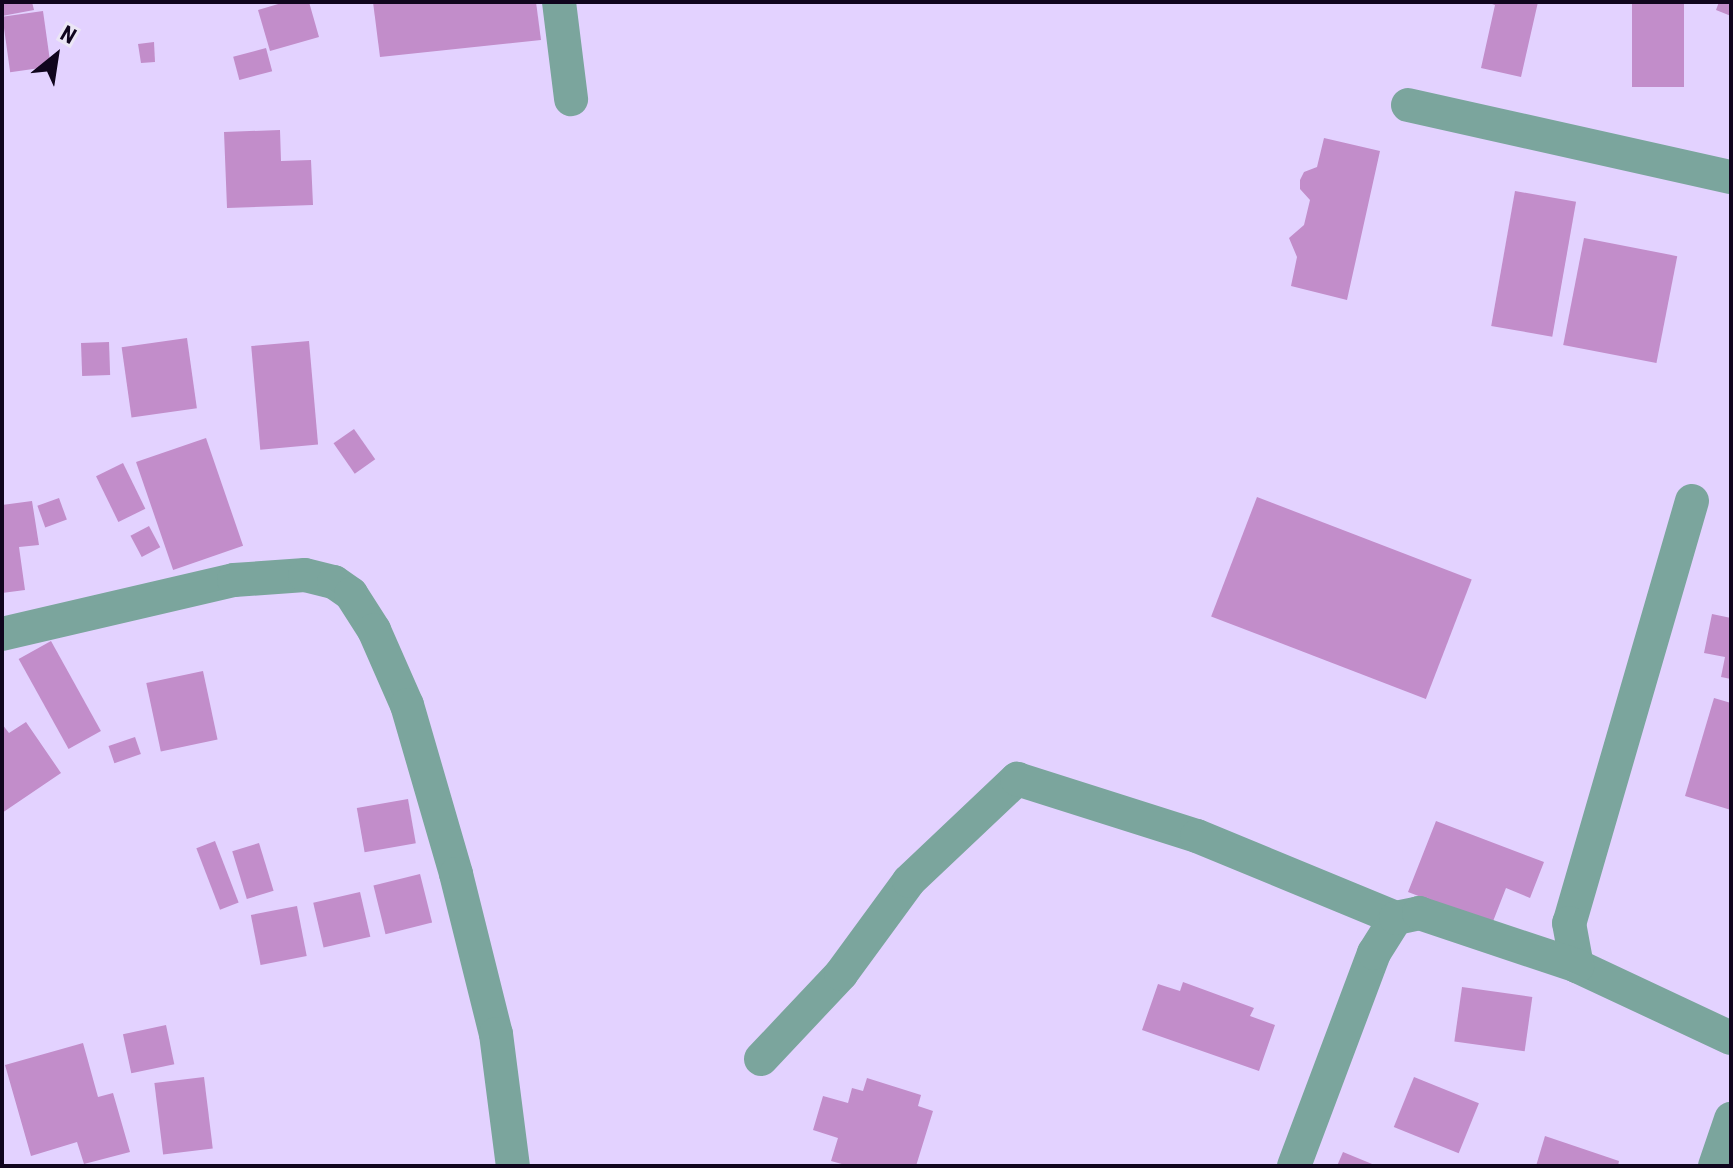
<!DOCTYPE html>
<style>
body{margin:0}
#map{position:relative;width:1733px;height:1168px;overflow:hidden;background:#e3d2ff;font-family:"Roboto Condensed",sans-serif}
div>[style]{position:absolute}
.building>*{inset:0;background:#c28dca;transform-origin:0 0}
.minor>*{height:34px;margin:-17px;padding:0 17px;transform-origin:17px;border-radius:17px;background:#7ba59d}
span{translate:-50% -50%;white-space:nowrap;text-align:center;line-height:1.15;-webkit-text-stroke:6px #ebe6f5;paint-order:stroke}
.frame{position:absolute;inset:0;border:4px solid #10051d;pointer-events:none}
.north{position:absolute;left:16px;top:16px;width:80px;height:80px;-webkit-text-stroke:6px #ebe6f5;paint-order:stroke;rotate:30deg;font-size:22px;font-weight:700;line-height:32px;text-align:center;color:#10051d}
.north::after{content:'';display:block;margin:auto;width:28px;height:36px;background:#10051d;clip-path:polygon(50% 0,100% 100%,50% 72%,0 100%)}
</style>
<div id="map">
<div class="building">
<i style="clip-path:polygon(2px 2px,32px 2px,34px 10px,2px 16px)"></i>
<i style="clip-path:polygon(285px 2px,309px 2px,319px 37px,270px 51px,258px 10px)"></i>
<i style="clip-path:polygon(373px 2px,536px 2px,541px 40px,380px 57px)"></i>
<i style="clip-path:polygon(1538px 2px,1521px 77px,1481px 68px,1495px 5px,1486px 2px)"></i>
<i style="left:1632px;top:2px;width:52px;height:85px"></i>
<i style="clip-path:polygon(1719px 2px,1731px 2px,1731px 16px,1716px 10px)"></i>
<i style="left:43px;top:11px;width:56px;height:41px;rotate:82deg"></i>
<i style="clip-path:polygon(154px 42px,155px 62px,141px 63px,138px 44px)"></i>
<i style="left:266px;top:48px;width:24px;height:34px;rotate:75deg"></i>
<i style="clip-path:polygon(280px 130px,281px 161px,311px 160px,313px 205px,227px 208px,224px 132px)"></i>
<i style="clip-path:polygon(1324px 138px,1380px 151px,1347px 300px,1291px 286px,1297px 257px,1289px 238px,1304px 225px,1310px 200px,1300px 189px,1300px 180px,1304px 172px,1317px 167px)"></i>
<i style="left:1515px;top:191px;width:62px;height:137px;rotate:10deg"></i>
<i style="left:1584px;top:238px;width:95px;height:109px;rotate:11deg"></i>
<i style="left:187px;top:338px;width:71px;height:66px;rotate:82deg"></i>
<i style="left:309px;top:341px;width:104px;height:58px;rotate:85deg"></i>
<i style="left:109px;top:342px;width:33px;height:28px;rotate:88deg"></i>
<i style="left:354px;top:429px;width:37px;height:25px;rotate:55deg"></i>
<i style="left:206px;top:438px;width:114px;height:74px;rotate:71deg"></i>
<i style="left:123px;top:463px;width:51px;height:30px;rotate:64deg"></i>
<i style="left:1257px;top:497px;width:230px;height:128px;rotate:21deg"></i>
<i style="left:59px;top:498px;width:23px;height:23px;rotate:70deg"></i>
<i style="clip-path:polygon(32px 501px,39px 545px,19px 547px,25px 590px,2px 593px,2px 505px)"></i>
<i style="left:149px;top:526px;width:24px;height:21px;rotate:62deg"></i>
<i style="clip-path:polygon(1712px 614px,1731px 618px,1731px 679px,1721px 677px,1725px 657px,1704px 653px)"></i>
<i style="left:51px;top:641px;width:103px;height:37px;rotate:61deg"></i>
<i style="left:203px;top:671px;width:70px;height:58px;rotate:78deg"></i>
<i style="clip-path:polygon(1714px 698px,1731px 703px,1731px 810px,1685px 796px)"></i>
<i style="clip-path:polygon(26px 722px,61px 773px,2px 813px,2px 724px,9px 733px)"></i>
<i style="left:135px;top:737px;width:18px;height:28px;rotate:71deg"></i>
<i style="left:408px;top:799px;width:45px;height:52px;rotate:80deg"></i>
<i style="clip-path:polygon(1436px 821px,1544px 862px,1530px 898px,1506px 888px,1492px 924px,1408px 892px)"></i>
<i style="left:215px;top:841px;width:66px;height:20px;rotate:69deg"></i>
<i style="left:259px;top:843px;width:50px;height:28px;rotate:73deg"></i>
<i style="left:420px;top:874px;width:50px;height:48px;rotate:76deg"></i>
<i style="left:360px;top:892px;width:46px;height:48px;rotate:77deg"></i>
<i style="left:297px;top:906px;width:51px;height:47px;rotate:79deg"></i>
<i style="clip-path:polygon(1183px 982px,1254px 1008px,1250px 1016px,1275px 1025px,1259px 1071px,1142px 1030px,1158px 984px,1180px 991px)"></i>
<i style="left:1462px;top:987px;width:71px;height:55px;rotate:8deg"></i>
<i style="left:166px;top:1025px;width:40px;height:44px;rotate:78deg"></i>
<i style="clip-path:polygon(83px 1043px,98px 1097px,113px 1093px,130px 1152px,84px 1164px,77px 1142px,31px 1156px,5px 1065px)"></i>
<i style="left:204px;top:1077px;width:72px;height:50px;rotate:83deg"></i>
<i style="left:1414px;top:1077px;width:70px;height:54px;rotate:22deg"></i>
<i style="clip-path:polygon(867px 1078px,921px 1095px,918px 1106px,933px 1111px,916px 1166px,849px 1166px,831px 1161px,838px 1138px,813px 1130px,823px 1096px,848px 1103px,852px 1088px,863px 1091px)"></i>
<i style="clip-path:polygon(1545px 1136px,1619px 1161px,1618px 1166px,1536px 1166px)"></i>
<i style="clip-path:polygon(1343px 1152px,1377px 1166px,1337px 1166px)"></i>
</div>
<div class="minor">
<i style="left:559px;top:2px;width:98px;rotate:82.9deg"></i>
<i style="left:1408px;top:105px;width:331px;rotate:12.6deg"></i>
<i style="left:1692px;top:501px;width:440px;rotate:106.2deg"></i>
<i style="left:1569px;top:923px;width:44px;rotate:79.5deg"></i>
<i style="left:1577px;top:966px;width:170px;rotate:25.1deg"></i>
<i style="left:2px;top:634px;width:238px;rotate:-13.1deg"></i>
<i style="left:234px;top:580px;width:71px;rotate:-4deg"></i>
<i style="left:305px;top:575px;width:30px;rotate:14deg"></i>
<i style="left:334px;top:582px;width:21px;rotate:35deg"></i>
<i style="left:351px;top:594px;width:43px;rotate:57.4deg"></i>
<i style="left:374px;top:630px;width:82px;rotate:66.3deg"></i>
<i style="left:407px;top:705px;width:176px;rotate:73.8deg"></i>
<i style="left:456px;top:874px;width:165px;rotate:76deg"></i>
<i style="left:496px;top:1034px;width:133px;rotate:82.7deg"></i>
<i style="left:761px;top:1059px;width:117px;rotate:-46.7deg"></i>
<i style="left:841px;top:974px;width:115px;rotate:-53.8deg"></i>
<i style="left:909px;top:881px;width:149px;rotate:-43.4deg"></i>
<i style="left:1017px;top:779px;width:189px;rotate:17.6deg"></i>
<i style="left:1197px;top:836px;width:215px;rotate:22.4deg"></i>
<i style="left:1294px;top:1166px;width:228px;rotate:-69.4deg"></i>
<i style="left:1374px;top:953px;width:41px;rotate:-57.8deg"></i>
<i style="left:1396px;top:918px;width:24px;rotate:-12deg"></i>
<i style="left:1419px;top:913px;width:167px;rotate:18.5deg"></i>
<i style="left:1715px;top:1166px;width:50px;rotate:-71.2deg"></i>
</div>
<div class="frame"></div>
<div class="north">N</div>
</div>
